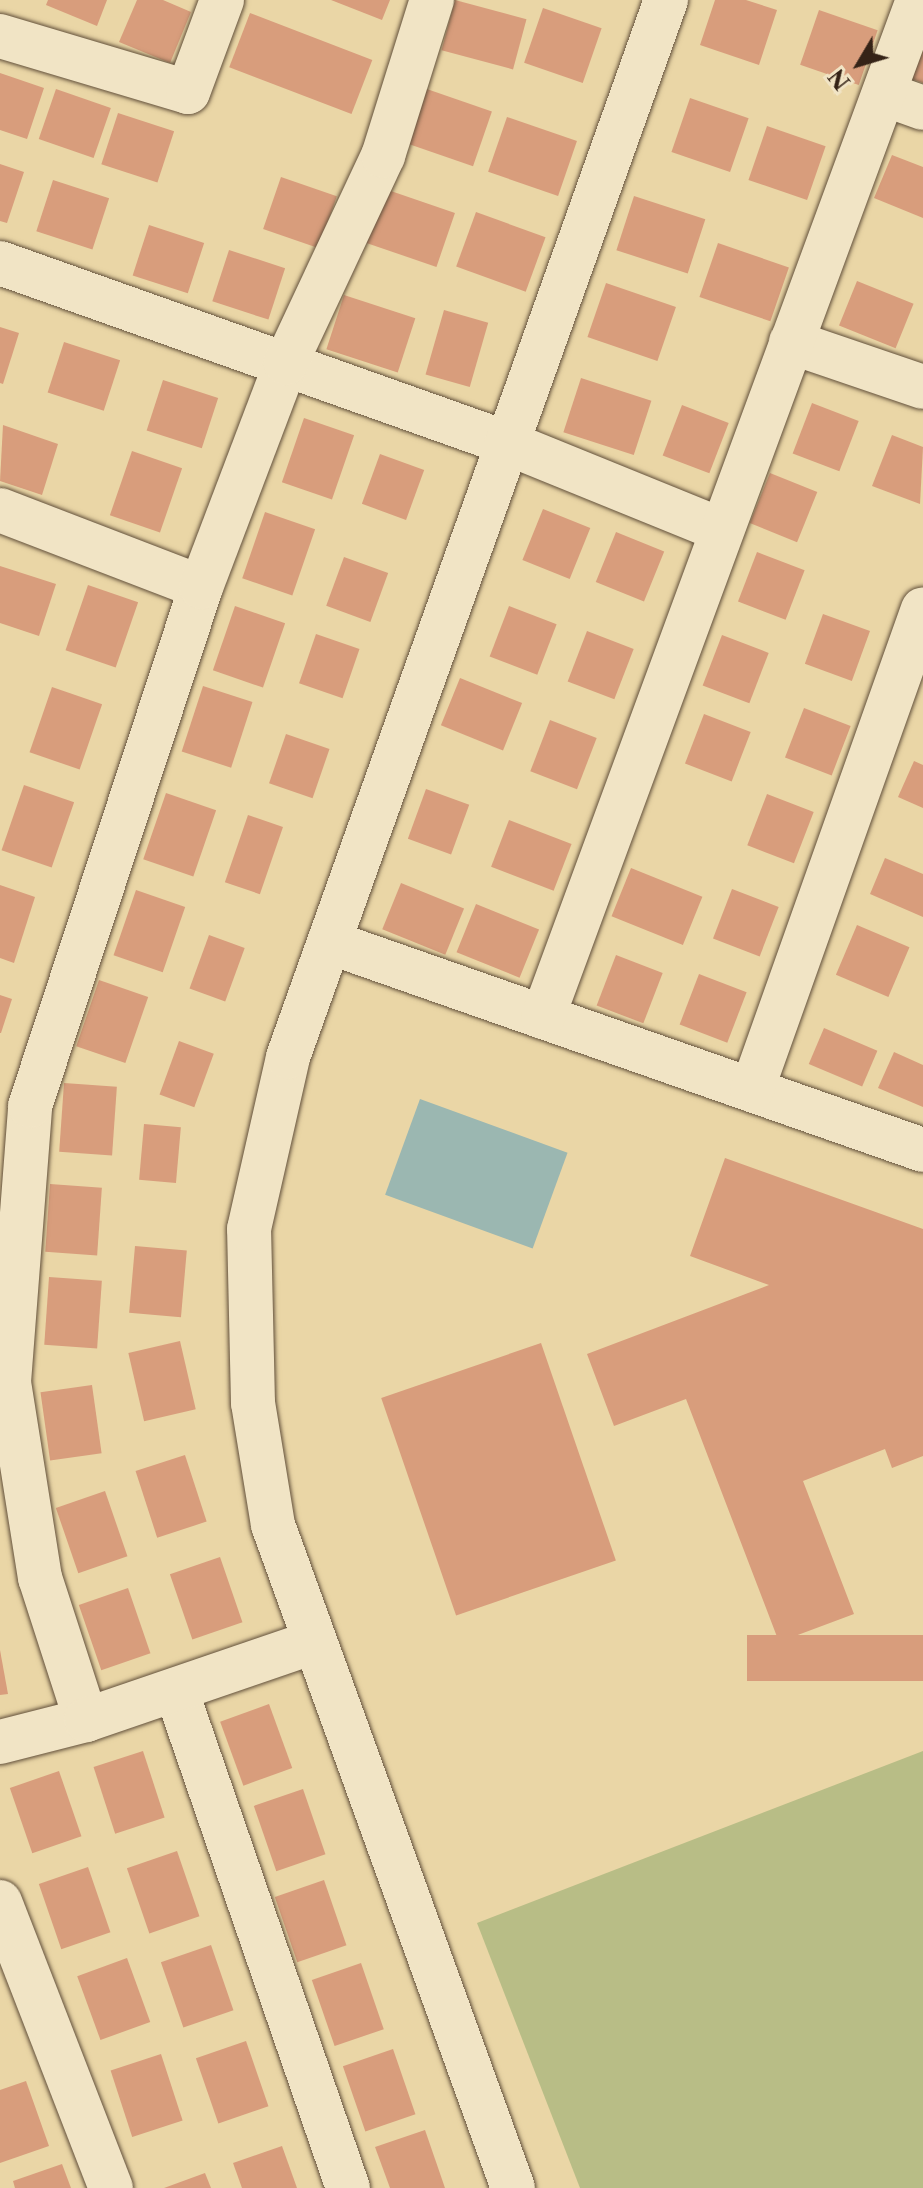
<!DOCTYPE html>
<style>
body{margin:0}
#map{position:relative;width:923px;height:2188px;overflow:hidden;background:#ead6a6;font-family:"Libre Caslon Text",serif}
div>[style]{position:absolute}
.green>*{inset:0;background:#b8bd86}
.water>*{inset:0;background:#9bb7b1;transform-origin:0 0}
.building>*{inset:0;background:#d89d7c;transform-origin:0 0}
.roads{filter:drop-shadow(0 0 2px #62503b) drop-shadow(0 0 2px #62503b)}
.minor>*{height:44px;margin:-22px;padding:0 22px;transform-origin:22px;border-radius:22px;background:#f1e4c5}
span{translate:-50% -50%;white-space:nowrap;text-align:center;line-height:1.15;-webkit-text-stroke:6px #f1e4c5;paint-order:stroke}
.north{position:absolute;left:819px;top:24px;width:80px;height:80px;-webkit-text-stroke:6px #f1e4c5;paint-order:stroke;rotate:232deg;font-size:22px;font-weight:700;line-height:32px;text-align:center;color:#352317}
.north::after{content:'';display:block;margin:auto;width:28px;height:36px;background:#352317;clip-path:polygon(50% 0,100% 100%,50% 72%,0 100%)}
</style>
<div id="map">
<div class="green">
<i style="clip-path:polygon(923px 1751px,923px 2188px,580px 2188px,477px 1923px)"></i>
</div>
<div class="water">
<i style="left:420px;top:1099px;width:157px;height:102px;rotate:20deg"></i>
</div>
<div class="building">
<i style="clip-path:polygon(48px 0,107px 0,97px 26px,46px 5px)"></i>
<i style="clip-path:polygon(137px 0,163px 0,191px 12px,170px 63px,119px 42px)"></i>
<i style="clip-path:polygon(331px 0,390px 0,382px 20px)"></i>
<i style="left:455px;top:0;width:74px;height:52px;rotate:15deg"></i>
<i style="clip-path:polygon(715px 0,746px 0,777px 10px,759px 65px,700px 45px)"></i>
<i style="left:543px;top:8px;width:62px;height:58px;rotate:19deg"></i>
<i style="left:819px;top:10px;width:62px;height:58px;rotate:19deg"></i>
<i style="left:250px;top:13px;width:131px;height:58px;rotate:21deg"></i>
<i style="clip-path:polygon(923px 51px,923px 83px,912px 79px)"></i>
<i style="clip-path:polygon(0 73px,44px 88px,27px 139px,0 130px)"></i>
<i style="left:421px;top:87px;width:75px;height:58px;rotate:19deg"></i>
<i style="left:56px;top:89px;width:58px;height:53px;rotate:19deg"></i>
<i style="left:690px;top:98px;width:62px;height:57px;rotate:19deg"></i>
<i style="left:118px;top:113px;width:59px;height:54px;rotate:18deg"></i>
<i style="left:507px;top:117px;width:74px;height:58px;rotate:19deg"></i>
<i style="left:767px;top:126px;width:62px;height:57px;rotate:19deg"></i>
<i style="clip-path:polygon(892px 155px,923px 167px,923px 218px,874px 198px)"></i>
<i style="clip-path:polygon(0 164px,24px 172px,7px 223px,0 221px)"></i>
<i style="left:281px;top:177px;width:59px;height:55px;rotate:19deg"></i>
<i style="left:53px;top:180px;width:59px;height:54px;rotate:18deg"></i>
<i style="left:385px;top:189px;width:74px;height:57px;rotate:19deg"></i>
<i style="left:634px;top:196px;width:75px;height:57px;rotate:18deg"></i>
<i style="left:476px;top:212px;width:74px;height:58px;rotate:20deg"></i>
<i style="left:149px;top:225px;width:58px;height:53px;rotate:18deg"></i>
<i style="left:718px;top:243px;width:75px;height:57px;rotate:19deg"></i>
<i style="left:229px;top:250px;width:59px;height:54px;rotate:18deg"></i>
<i style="left:857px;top:281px;width:61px;height:48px;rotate:22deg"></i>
<i style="left:606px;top:283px;width:74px;height:57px;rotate:19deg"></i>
<i style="left:344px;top:295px;width:75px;height:57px;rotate:18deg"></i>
<i style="left:444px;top:310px;width:46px;height:67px;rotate:16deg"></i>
<i style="clip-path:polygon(0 327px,19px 333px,3px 384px,0 383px)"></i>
<i style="left:64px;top:342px;width:59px;height:53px;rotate:18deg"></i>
<i style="left:581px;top:378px;width:74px;height:57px;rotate:18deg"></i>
<i style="left:163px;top:380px;width:58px;height:53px;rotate:18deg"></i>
<i style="left:812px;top:403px;width:50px;height:54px;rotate:21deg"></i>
<i style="left:682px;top:405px;width:50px;height:54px;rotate:21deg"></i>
<i style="left:304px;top:418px;width:53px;height:68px;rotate:19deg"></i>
<i style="clip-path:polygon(3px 425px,58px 444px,42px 495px,0 481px)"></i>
<i style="clip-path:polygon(892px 435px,923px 447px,920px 504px,872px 486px)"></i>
<i style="left:132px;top:451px;width:53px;height:68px;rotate:19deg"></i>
<i style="left:380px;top:454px;width:47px;height:53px;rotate:20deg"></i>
<i style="left:770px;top:473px;width:51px;height:54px;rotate:22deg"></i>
<i style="left:543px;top:509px;width:51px;height:55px;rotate:22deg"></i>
<i style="left:265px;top:512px;width:53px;height:70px;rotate:19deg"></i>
<i style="left:616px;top:532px;width:52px;height:54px;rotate:22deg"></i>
<i style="left:757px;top:552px;width:51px;height:53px;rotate:21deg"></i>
<i style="left:344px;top:557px;width:47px;height:52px;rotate:20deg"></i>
<i style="clip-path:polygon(0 566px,56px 584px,39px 636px,0 623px)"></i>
<i style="left:88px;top:585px;width:53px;height:69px;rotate:19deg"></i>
<i style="left:235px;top:606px;width:53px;height:68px;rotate:19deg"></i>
<i style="left:509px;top:606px;width:51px;height:54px;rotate:21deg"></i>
<i style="left:823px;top:614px;width:50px;height:53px;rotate:20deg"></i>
<i style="left:587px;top:631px;width:50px;height:54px;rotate:21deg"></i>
<i style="left:316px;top:634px;width:46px;height:52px;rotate:19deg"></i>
<i style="left:722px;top:635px;width:50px;height:54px;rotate:21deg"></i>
<i style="left:460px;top:678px;width:67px;height:51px;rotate:22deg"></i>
<i style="left:203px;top:686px;width:52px;height:69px;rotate:18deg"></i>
<i style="left:52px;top:687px;width:53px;height:69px;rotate:19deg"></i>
<i style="left:804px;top:708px;width:50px;height:53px;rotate:21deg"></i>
<i style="left:704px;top:714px;width:50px;height:53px;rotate:21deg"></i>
<i style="left:550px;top:720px;width:50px;height:55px;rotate:21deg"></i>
<i style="left:286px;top:734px;width:46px;height:52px;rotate:19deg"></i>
<i style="clip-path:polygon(914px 761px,923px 765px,923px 808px,898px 797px)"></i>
<i style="left:24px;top:785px;width:53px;height:69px;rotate:19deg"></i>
<i style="left:426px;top:789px;width:46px;height:53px;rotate:20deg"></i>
<i style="left:166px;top:793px;width:53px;height:70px;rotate:19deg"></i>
<i style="left:767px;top:794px;width:50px;height:55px;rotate:21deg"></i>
<i style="left:248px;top:815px;width:37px;height:71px;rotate:19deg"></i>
<i style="left:509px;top:820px;width:67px;height:50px;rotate:21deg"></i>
<i style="clip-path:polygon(885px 858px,923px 874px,923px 917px,870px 894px)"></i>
<i style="left:631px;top:868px;width:77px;height:52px;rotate:22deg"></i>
<i style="left:401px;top:883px;width:68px;height:50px;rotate:22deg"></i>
<i style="clip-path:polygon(0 885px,35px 897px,14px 963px,0 958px)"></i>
<i style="left:732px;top:889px;width:50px;height:53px;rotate:21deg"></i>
<i style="left:136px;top:890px;width:52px;height:69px;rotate:19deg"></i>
<i style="left:476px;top:904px;width:68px;height:52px;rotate:22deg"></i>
<i style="left:857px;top:925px;width:57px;height:54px;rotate:23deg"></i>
<i style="left:209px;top:935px;width:38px;height:57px;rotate:20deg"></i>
<i style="left:616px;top:955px;width:50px;height:54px;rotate:21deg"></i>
<i style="left:699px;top:974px;width:51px;height:54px;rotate:21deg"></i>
<i style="left:99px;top:980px;width:52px;height:70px;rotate:19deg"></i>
<i style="clip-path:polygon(0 995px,12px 999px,1px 1033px,0 1033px)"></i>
<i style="left:824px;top:1028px;width:58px;height:39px;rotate:23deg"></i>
<i style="left:179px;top:1041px;width:37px;height:57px;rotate:20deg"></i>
<i style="clip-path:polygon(894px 1052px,923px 1065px,923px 1107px,878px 1088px)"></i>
<i style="left:64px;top:1083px;width:53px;height:69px;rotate:4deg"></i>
<i style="left:144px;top:1124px;width:37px;height:56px;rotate:5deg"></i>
<i style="clip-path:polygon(725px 1158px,923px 1229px,923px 1456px,892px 1468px,885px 1449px,803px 1481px,854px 1614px,779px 1642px,686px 1399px,614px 1426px,587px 1354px,769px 1285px,690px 1256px)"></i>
<i style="left:50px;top:1184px;width:52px;height:68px;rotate:4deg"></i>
<i style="left:135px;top:1246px;width:52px;height:67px;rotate:5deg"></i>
<i style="left:49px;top:1277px;width:53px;height:68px;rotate:4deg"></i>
<i style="left:180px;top:1341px;width:70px;height:53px;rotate:77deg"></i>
<i style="left:541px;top:1343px;width:230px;height:169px;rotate:71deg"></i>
<i style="left:92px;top:1385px;width:69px;height:52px;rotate:82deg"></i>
<i style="left:185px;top:1455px;width:70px;height:52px;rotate:72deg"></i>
<i style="left:105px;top:1491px;width:69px;height:52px;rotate:71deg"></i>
<i style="left:220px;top:1557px;width:69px;height:53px;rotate:71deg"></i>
<i style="left:128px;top:1588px;width:69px;height:52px;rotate:71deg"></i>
<i style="left:923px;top:1635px;width:46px;height:176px;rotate:90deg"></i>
<i style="clip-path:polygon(0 1650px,8px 1694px,0 1695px)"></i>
<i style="left:269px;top:1704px;width:68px;height:52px;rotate:70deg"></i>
<i style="left:143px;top:1751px;width:70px;height:52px;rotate:72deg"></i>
<i style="left:59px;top:1771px;width:69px;height:52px;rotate:71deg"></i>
<i style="left:303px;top:1789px;width:69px;height:52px;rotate:71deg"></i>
<i style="left:177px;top:1851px;width:69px;height:53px;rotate:71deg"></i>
<i style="left:88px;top:1867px;width:69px;height:52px;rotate:71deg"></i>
<i style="left:324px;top:1880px;width:69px;height:52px;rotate:71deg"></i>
<i style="left:211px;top:1945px;width:69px;height:53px;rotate:71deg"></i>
<i style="left:127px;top:1958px;width:68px;height:53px;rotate:70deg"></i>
<i style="left:361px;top:1963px;width:70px;height:52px;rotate:71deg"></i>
<i style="left:246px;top:2041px;width:69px;height:53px;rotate:71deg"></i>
<i style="left:393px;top:2049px;width:69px;height:53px;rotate:71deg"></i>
<i style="left:161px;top:2054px;width:70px;height:53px;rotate:72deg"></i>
<i style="clip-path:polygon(26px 2081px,49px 2146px,0 2163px,0 2090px)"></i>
<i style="clip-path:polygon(425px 2130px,445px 2188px,390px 2188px,375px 2147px)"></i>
<i style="clip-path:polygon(282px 2146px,297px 2188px,242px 2188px,233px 2163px)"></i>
<i style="clip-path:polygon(62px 2164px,71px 2188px,15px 2188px,13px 2181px)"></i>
<i style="clip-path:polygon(205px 2173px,211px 2188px,164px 2188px)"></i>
</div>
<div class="roads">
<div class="minor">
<i style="left:0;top:36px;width:196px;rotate:16.6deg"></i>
<i style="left:188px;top:92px;width:98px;rotate:-69.7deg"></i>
<i style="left:884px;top:94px;width:41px;rotate:19.7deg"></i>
<i style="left:0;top:263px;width:538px;rotate:19.55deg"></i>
<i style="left:507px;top:443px;width:231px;rotate:22.1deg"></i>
<i style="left:791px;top:342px;width:139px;rotate:18.8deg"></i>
<i style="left:0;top:510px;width:215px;rotate:21deg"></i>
<i style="left:329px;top:942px;width:629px;rotate:19.3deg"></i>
<i style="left:543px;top:1017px;width:1084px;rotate:-69.76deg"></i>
<i style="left:752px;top:1090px;width:510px;rotate:-70.43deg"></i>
<i style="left:176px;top:1690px;width:527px;rotate:70.95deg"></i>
<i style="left:86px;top:1720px;width:149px;rotate:-107.9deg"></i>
<i style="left:40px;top:1578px;width:198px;rotate:-99deg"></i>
<i style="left:9px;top:1382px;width:277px;rotate:-85.6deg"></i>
<i style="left:30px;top:1106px;width:546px;rotate:-71.76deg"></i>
<i style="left:201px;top:587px;width:240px;rotate:-69.2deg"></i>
<i style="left:286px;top:363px;width:229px;rotate:-64.9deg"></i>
<i style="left:383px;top:156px;width:164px;rotate:-72.6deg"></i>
<i style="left:0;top:1742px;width:89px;rotate:-14.3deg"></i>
<i style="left:86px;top:1720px;width:238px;rotate:-18.9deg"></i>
<i style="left:0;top:1902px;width:307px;rotate:68.8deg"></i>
<i style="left:513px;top:2188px;width:705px;rotate:-109.9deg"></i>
<i style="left:273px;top:1525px;width:124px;rotate:-99.3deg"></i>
<i style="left:253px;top:1403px;width:174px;rotate:-91.3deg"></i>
<i style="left:249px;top:1229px;width:176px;rotate:-77.2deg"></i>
<i style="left:288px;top:1057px;width:1123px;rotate:-70.32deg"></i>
</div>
</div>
<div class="north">N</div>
</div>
